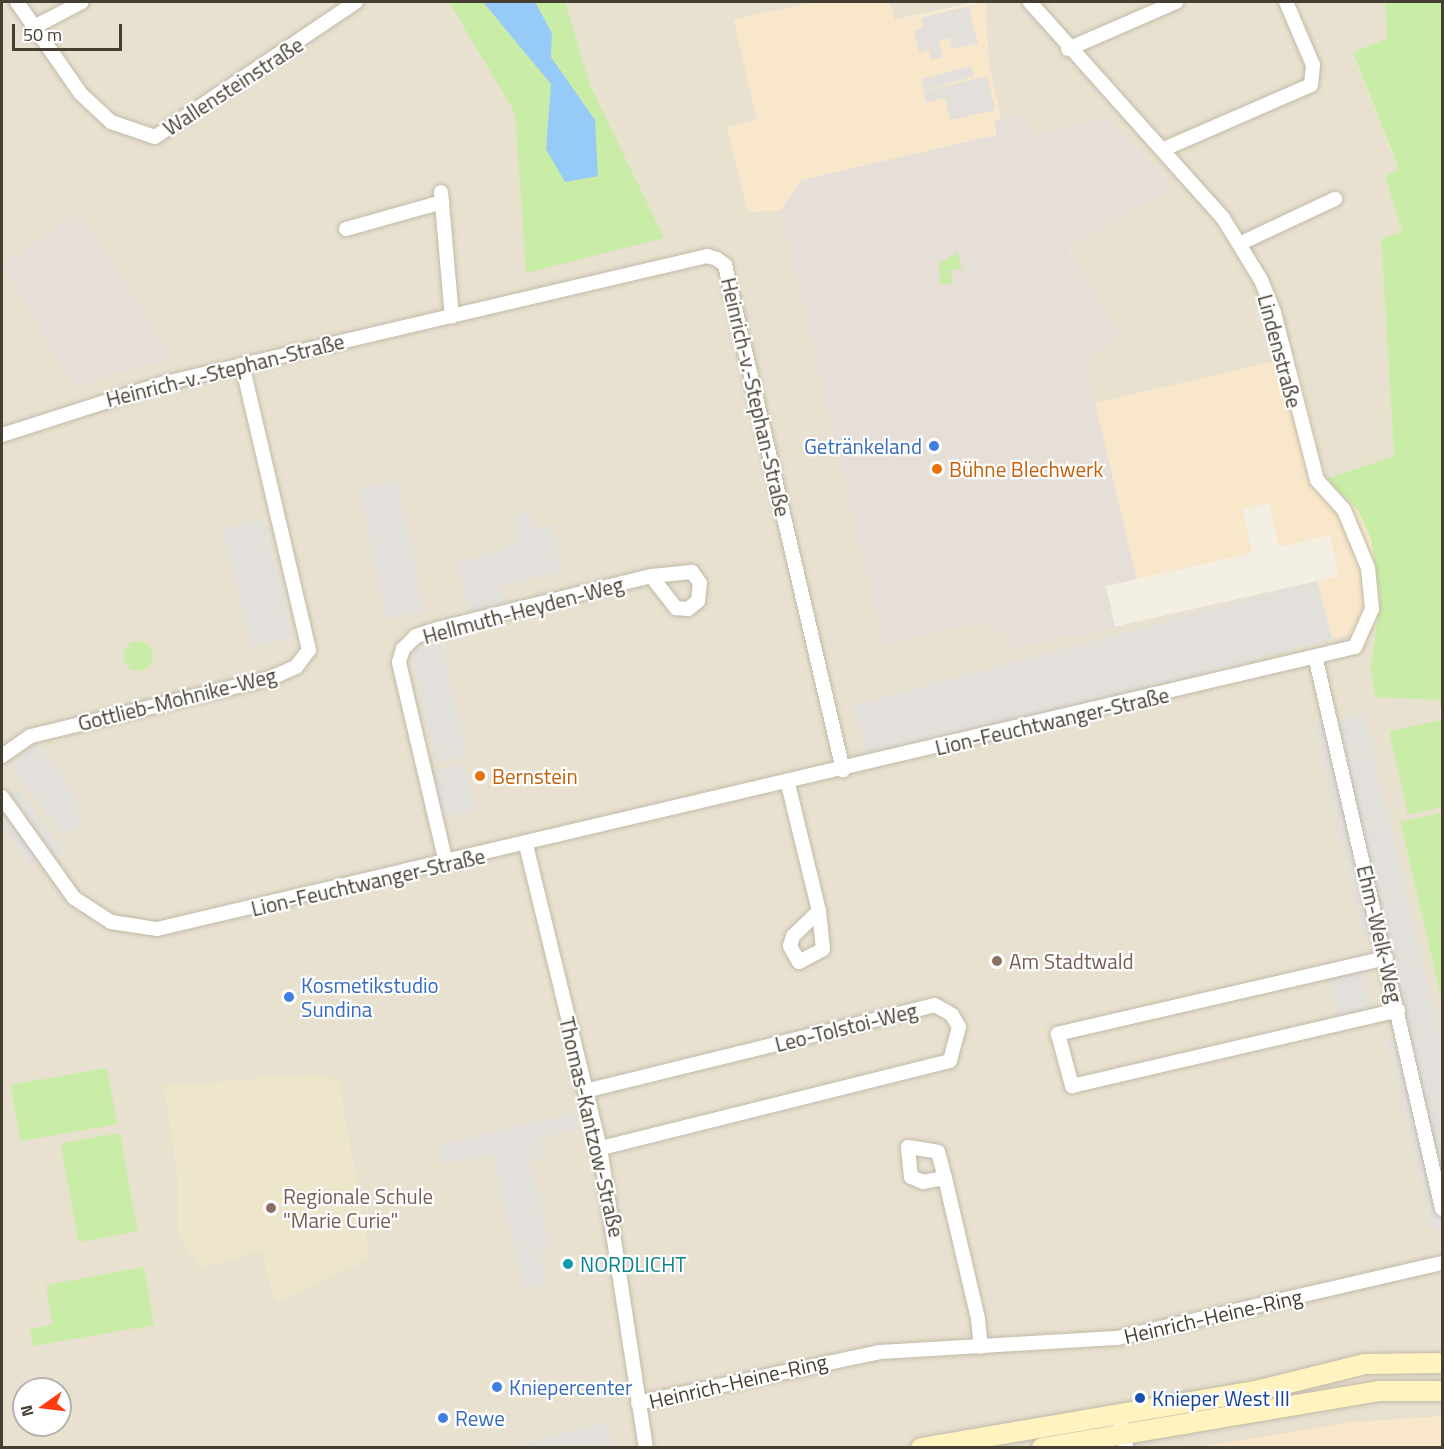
<!DOCTYPE html>
<meta charset="utf-8">
<style>
body{margin:0}
#map{position:relative;width:1444px;height:1449px;overflow:hidden;background:#f3efe2;font-family:"Titillium Web",sans-serif}
div>[style]{position:absolute}
.residential>*{inset:0;background:#e8e1d0}
.commercial>*{inset:0;background:#f8e7ca}
.industrial>*{inset:0;background:#e5dfd8}
.education>*{inset:0;background:#eee6ca}
.green>*{inset:0;background:#c9eca6;transform-origin:0 0}
.round{border-radius:50%}
.parking>*{inset:0;background:#e3e0db;transform-origin:0 0}
.water>*{inset:0;background:#97cbf7}
.roads{filter:drop-shadow(0 0 2px #c2baa7) drop-shadow(0 0 2px #c2baa7)}
.minor>*{height:14px;margin:-7px;padding:0 7px;transform-origin:7px;border-radius:7px;background:#fff}
.secondary>*{height:20px;margin:-10px;padding:0 10px;transform-origin:10px;border-radius:10px;background:#fff3c0}
.dots>*{width:16px;height:16px;translate:-50% -50%;box-sizing:border-box;border:3px solid #fff;border-radius:50%}
span{translate:-50% -50%;white-space:nowrap;text-align:center;line-height:1.15;-webkit-text-stroke:4.5px #fff;paint-order:stroke}
.street-label{font-size:21px;color:#453f32}
.shop-label{font-size:21px;color:#366cbe}
.right{translate:-100% -50%;text-align:right}
.left{translate:0 -50%;text-align:left}
.food-label{font-size:21px;color:#c56008}
.education-label{font-size:21px;color:#785e54}
.culture-label{font-size:21px;color:#0d838f}
.transit-label{font-size:21px;color:#164399}
.frame{position:absolute;inset:0;border:3px solid #453f32;pointer-events:none}
.north{position:absolute;left:12px;top:1377px;width:60px;height:60px;box-sizing:border-box;background:#fff;border:2px solid #b5b2ad;border-radius:50%;rotate:256deg;font-size:16px;font-weight:700;line-height:24px;text-align:center;color:#453f32}
.north::after{content:'';display:block;margin:auto;width:21px;height:27px;background:#ff3d0d;clip-path:polygon(50% 0,100% 100%,50% 72%,0 100%)}
.scale{position:absolute;left:12px;top:24px;width:110px;height:27px;box-sizing:border-box;border:3px solid #453f32;border-top:0;padding-left:8px;font-size:18px;line-height:21px;white-space:nowrap;color:#453f32;-webkit-text-stroke:4px #fff;paint-order:stroke}
</style>
<div id="map">
<div class="residential">
<i style="clip-path:polygon(evenodd,2px 2px,813px 2px,734px 20px,757px 120px,727px 127px,748px 212px,781px 210px,883px 645px,989px 621px,1006px 632px,1011px 650px,1317px 581px,1332px 639px,1376px 627px,1371px 665px,1440px 700px,1442px 813px,1400px 823px,1442px 1002px,1442px 1447px,2px 1448px,2px 2px,24px 1389px,60px 1389px,60px 1425px,24px 1425px,24px 1389px)"></i>
<i style="clip-path:polygon(890px 2px,976px 2px,894px 20px)"></i>
<i style="clip-path:polygon(985px 2px,1385px 2px,1387px 38px,1353px 54px,1399px 170px,1385px 177px,1402px 231px,1381px 240px,1394px 456px,1326px 479px,1295px 357px,1095px 403px,1085px 361px,1118px 335px,1068px 246px,1173px 189px,1108px 116px,1030px 135px,1025px 114px,1001px 119px,989px 64px)"></i>
</div>
<div class="commercial">
<i style="clip-path:polygon(813px 2px,890px 2px,895px 20px,985px 2px,989px 64px,1001px 119px,995px 120px,996px 135px,801px 180px,781px 210px,748px 212px,727px 127px,757px 120px,734px 20px)"></i>
<i style="clip-path:polygon(1295px 357px,1327px 485px,1358px 510px,1371px 539px,1380px 597px,1376px 627px,1332px 639px,1317px 581px,1339px 576px,1330px 535px,1279px 547px,1269px 503px,1242px 509px,1252px 553px,1137px 579px,1095px 403px)"></i>
<i style="clip-path:polygon(1442px 1416px,1442px 1447px,1200px 1447px,1354px 1422px)"></i>
</div>
<div class="industrial">
<i style="clip-path:polygon(1025px 113px,1031px 135px,1108px 116px,1173px 189px,1068px 247px,1119px 335px,1085px 361px,1137px 579px,1106px 586px,1115px 627px,1010px 650px,1006px 632px,992px 635px,988px 621px,883px 645px,781px 210px,801px 180px,996px 135px,995px 120px)"></i>
<i style="clip-path:polygon(79px 212px,174px 359px,72px 387px,2px 265px)"></i>
</div>
<div class="education">
<i style="clip-path:polygon(318px 1074px,339px 1081px,370px 1259px,276px 1303px,261px 1251px,201px 1268px,178px 1235px,178px 1180px,164px 1086px)"></i>
</div>
<div class="green">
<i style="clip-path:polygon(449px 2px,483px 2px,551px 84px,546px 149px,567px 84px,551px 57px,552px 33px,535px 2px,565px 2px,590px 85px,664px 238px,526px 273px,515px 113px)"></i>
<i style="clip-path:polygon(1385px 2px,1442px 2px,1442px 713px,1439px 700px,1375px 697px,1371px 665px,1380px 597px,1371px 539px,1358px 510px,1326px 479px,1394px 456px,1381px 239px,1402px 231px,1385px 177px,1399px 169px,1353px 53px,1387px 38px)"></i>
<i style="clip-path:polygon(958px 252px,962px 268px,950px 271px,953px 283px,940px 285px,939px 264px)"></i>
<i class="round" style="left:123px;top:641px;width:30px;height:30px"></i>
<i style="clip-path:polygon(1441px 720px,1442px 807px,1408px 815px,1389px 731px)"></i>
<i style="clip-path:polygon(1442px 813px,1442px 1002px,1400px 822px)"></i>
<i style="left:107px;top:1068px;width:57px;height:98px;rotate:80deg"></i>
<i style="left:120px;top:1133px;width:100px;height:60px;rotate:80deg"></i>
<i style="clip-path:polygon(144px 1267px,154px 1325px,33px 1346px,30px 1329px,53px 1325px,46px 1285px)"></i>
</div>
<div class="parking">
<i style="clip-path:polygon(969px 6px,978px 43px,952px 49px,949px 38px,939px 40px,943px 57px,931px 60px,929px 50px,919px 53px,914px 30px,923px 28px,921px 18px)"></i>
<i style="left:971px;top:66px;width:11px;height:52px;rotate:75deg"></i>
<i style="clip-path:polygon(987px 76px,995px 110px,950px 120px,945px 98px,926px 102px,923px 91px)"></i>
<i style="left:397px;top:481px;width:133px;height:39px;rotate:78deg"></i>
<i style="clip-path:polygon(530px 512px,534px 528px,551px 524px,562px 571px,502px 586px,506px 603px,469px 612px,457px 564px,518px 543px,513px 517px)"></i>
<i style="left:263px;top:519px;width:122px;height:42px;rotate:76deg"></i>
<i style="left:1317px;top:581px;width:60px;height:480px;rotate:75deg"></i>
<i style="left:441px;top:643px;width:116px;height:31px;rotate:77deg"></i>
<i style="clip-path:polygon(1364px 713px,1442px 1047px,1442px 1228px,1432px 1230px,1387px 1041px,1408px 1036px,1383px 932px,1363px 936px,1314px 725px)"></i>
<i style="clip-path:polygon(38px 743px,73px 794px,80px 825px,63px 837px,10px 763px)"></i>
<i style="left:465px;top:764px;width:47px;height:37px;rotate:78deg"></i>
<i style="left:19px;top:789px;width:77px;height:10px;rotate:54deg"></i>
<i style="clip-path:polygon(2px 809px,38px 859px,30px 865px,2px 826px)"></i>
<i style="left:1360px;top:964px;width:54px;height:34px;rotate:76deg"></i>
<i style="clip-path:polygon(576px 1113px,579px 1129px,540px 1138px,544px 1158px,530px 1161px,551px 1249px,540px 1252px,547px 1284px,524px 1289px,492px 1154px,442px 1165px,438px 1145px)"></i>
<i style="clip-path:polygon(607px 1422px,613px 1447px,508px 1447px)"></i>
</div>
<div class="water">
<i style="clip-path:polygon(483px 2px,535px 2px,552px 33px,551px 57px,595px 120px,598px 176px,565px 182px,546px 149px,551px 84px)"></i>
</div>
<div class="roads">
<div class="minor">
<i style="left:17px;top:2px;width:112px;rotate:55.2deg"></i>
<i style="left:81px;top:94px;width:41px;rotate:43deg"></i>
<i style="left:111px;top:122px;width:46px;rotate:18.8deg"></i>
<i style="left:155px;top:137px;width:242px;rotate:-33.9deg"></i>
<i style="left:32px;top:28px;width:56px;rotate:-27.5deg"></i>
<i style="left:1068px;top:49px;width:118px;rotate:-23.5deg"></i>
<i style="left:1164px;top:149px;width:160px;rotate:-23.5deg"></i>
<i style="left:1311px;top:85px;width:20px;rotate:-84deg"></i>
<i style="left:1313px;top:65px;width:69px;rotate:-113.2deg"></i>
<i style="left:441px;top:192px;width:125px;rotate:85deg"></i>
<i style="left:346px;top:229px;width:100px;rotate:-15.7deg"></i>
<i style="left:1241px;top:243px;width:104px;rotate:-25.1deg"></i>
<i style="left:2px;top:435px;width:167px;rotate:-17.8deg"></i>
<i style="left:161px;top:384px;width:561px;rotate:-13.19deg"></i>
<i style="left:707px;top:256px;width:10px;rotate:17deg"></i>
<i style="left:717px;top:259px;width:10px;rotate:37deg"></i>
<i style="left:725px;top:265px;width:519px;rotate:76.85deg"></i>
<i style="left:1316px;top:660px;width:563px;rotate:77.07deg"></i>
<i style="left:2px;top:756px;width:35px;rotate:-35deg"></i>
<i style="left:31px;top:736px;width:247px;rotate:-13.6deg"></i>
<i style="left:271px;top:678px;width:27px;rotate:-24deg"></i>
<i style="left:296px;top:667px;width:21px;rotate:-53deg"></i>
<i style="left:309px;top:650px;width:293px;rotate:-103.2deg"></i>
<i style="left:788px;top:784px;width:131px;rotate:76.3deg"></i>
<i style="left:819px;top:911px;width:36px;rotate:136deg"></i>
<i style="left:793px;top:936px;width:10px;rotate:107deg"></i>
<i style="left:790px;top:946px;width:18px;rotate:61deg"></i>
<i style="left:799px;top:962px;width:27px;rotate:-28deg"></i>
<i style="left:823px;top:949px;width:38px;rotate:-96deg"></i>
<i style="left:2px;top:797px;width:124px;rotate:54.5deg"></i>
<i style="left:74px;top:898px;width:44px;rotate:33deg"></i>
<i style="left:111px;top:922px;width:47px;rotate:8.7deg"></i>
<i style="left:157px;top:929px;width:1231px;rotate:-13.25deg"></i>
<i style="left:1355px;top:647px;width:42px;rotate:-65.9deg"></i>
<i style="left:1372px;top:609px;width:41px;rotate:-95.6deg"></i>
<i style="left:1368px;top:568px;width:63px;rotate:-112.5deg"></i>
<i style="left:1344px;top:510px;width:40px;rotate:-132deg"></i>
<i style="left:1317px;top:480px;width:173px;rotate:-104.4deg"></i>
<i style="left:1274px;top:312px;width:35px;rotate:-112deg"></i>
<i style="left:1261px;top:280px;width:73px;rotate:-121.5deg"></i>
<i style="left:1223px;top:218px;width:290px;rotate:-131.8deg"></i>
<i style="left:526px;top:845px;width:312px;rotate:76.3deg"></i>
<i style="left:600px;top:1148px;width:304px;rotate:81.3deg"></i>
<i style="left:446px;top:863px;width:206px;rotate:-103.2deg"></i>
<i style="left:399px;top:662px;width:14px;rotate:-73deg"></i>
<i style="left:403px;top:649px;width:18px;rotate:-45deg"></i>
<i style="left:416px;top:636px;width:22px;rotate:-18deg"></i>
<i style="left:437px;top:629px;width:220px;rotate:-13.9deg"></i>
<i style="left:651px;top:576px;width:41px;rotate:52deg"></i>
<i style="left:676px;top:608px;width:12px;rotate:5deg"></i>
<i style="left:688px;top:609px;width:13px;rotate:-39deg"></i>
<i style="left:698px;top:601px;width:18px;rotate:-84deg"></i>
<i style="left:700px;top:583px;width:14px;rotate:-126deg"></i>
<i style="left:692px;top:572px;width:41px;rotate:174.4deg"></i>
<i style="left:1386px;top:958px;width:337px;rotate:167deg"></i>
<i style="left:1058px;top:1034px;width:54px;rotate:74.9deg"></i>
<i style="left:1072px;top:1086px;width:335px;rotate:-13.1deg"></i>
<i style="left:585px;top:1091px;width:360px;rotate:-13.8deg"></i>
<i style="left:935px;top:1005px;width:20px;rotate:30deg"></i>
<i style="left:952px;top:1015px;width:14px;rotate:60deg"></i>
<i style="left:959px;top:1027px;width:35px;rotate:105deg"></i>
<i style="left:950px;top:1061px;width:361px;rotate:166deg"></i>
<i style="left:945px;top:1178px;width:22px;rotate:170deg"></i>
<i style="left:923px;top:1182px;width:13px;rotate:-157deg"></i>
<i style="left:911px;top:1177px;width:30px;rotate:-96deg"></i>
<i style="left:908px;top:1147px;width:30px;rotate:9deg"></i>
<i style="left:938px;top:1152px;width:27px;rotate:75deg"></i>
<i style="left:945px;top:1178px;width:145px;rotate:76.8deg"></i>
<i style="left:978px;top:1319px;width:28px;rotate:84deg"></i>
<i style="left:638px;top:1403px;width:246px;rotate:-11.9deg"></i>
<i style="left:879px;top:1352px;width:238px;rotate:-3.4deg"></i>
<i style="left:1117px;top:1338px;width:334px;rotate:-13deg"></i>
<i style="left:1119px;top:1414px;width:35px;rotate:78deg"></i>
</div>
<div class="secondary">
<i style="left:921px;top:1448px;width:344px;rotate:-9.7deg"></i>
<i style="left:1260px;top:1390px;width:108px;rotate:-13.9deg"></i>
<i style="left:1365px;top:1364px;width:77px;rotate:-0.7deg"></i>
<i style="left:1042px;top:1448px;width:341px;rotate:-9.6deg"></i>
<i style="left:1378px;top:1391px;width:64px"></i>
</div>
</div>
<div class="dots">
<i style="left:934px;top:446px;background:#3f7fe0"></i>
<i style="left:937px;top:469px;background:#e8710a"></i>
<i style="left:480px;top:776px;background:#e8710a"></i>
<i style="left:997px;top:961px;background:#8d6e63"></i>
<i style="left:289px;top:997px;background:#3f7fe0"></i>
<i style="left:271px;top:1208px;background:#8d6e63"></i>
<i style="left:568px;top:1264px;background:#0f9aa8"></i>
<i style="left:497px;top:1387px;background:#3f7fe0"></i>
<i style="left:1140px;top:1398px;background:#1a4fb4"></i>
<i style="left:443px;top:1418px;background:#3f7fe0"></i>
</div>
<div class="street-label">
<span style="left:233px;top:86px;rotate:-33deg">Wallensteinstraße</span>
<span style="left:1280px;top:351px;rotate:75deg">Lindenstraße</span>
<span style="left:225px;top:370px;rotate:-14deg">Heinrich-v.-Stephan-Straße</span>
<span style="left:756px;top:397px;rotate:77deg">Heinrich-v.-Stephan-Straße</span>
<span style="left:523px;top:610px;rotate:-15deg">Hellmuth-Heyden-Weg</span>
<span style="left:177px;top:699px;rotate:-14deg">Gottlieb-Mohnike-Weg</span>
<span style="left:1052px;top:721px;rotate:-13deg">Lion-Feuchtwanger-Straße</span>
<span style="left:368px;top:882px;rotate:-13deg">Lion-Feuchtwanger-Straße</span>
<span style="left:1380px;top:934px;rotate:77deg">Ehm-Welk-Weg</span>
<span style="left:846px;top:1027px;rotate:-14deg">Leo-Tolstoi-Weg</span>
<span style="left:592px;top:1127px;rotate:77deg">Thomas-Kantzow-Straße</span>
<span style="left:1213px;top:1316px;rotate:-13deg">Heinrich-Heine-Ring</span>
<span style="left:738px;top:1381px;rotate:-13deg">Heinrich-Heine-Ring</span>
</div>
<div class="shop-label">
<span class="right" style="left:922px;top:446px">Getränkeland</span>
<span class="left" style="left:301px;top:997px">Kosmetikstudio<br>Sundina</span>
<span class="left" style="left:509px;top:1387px">Kniepercenter</span>
<span class="left" style="left:455px;top:1418px">Rewe</span>
</div>
<div class="food-label">
<span class="left" style="left:949px;top:469px">Bühne Blechwerk</span>
<span class="left" style="left:492px;top:776px">Bernstein</span>
</div>
<div class="education-label">
<span class="left" style="left:1009px;top:961px">Am Stadtwald</span>
<span class="left" style="left:283px;top:1208px">Regionale Schule<br>"Marie Curie"</span>
</div>
<div class="culture-label">
<span class="left" style="left:580px;top:1264px">NORDLICHT</span>
</div>
<div class="transit-label">
<span class="left" style="left:1152px;top:1398px">Knieper West III</span>
</div>
<div class="frame"></div>
<div class="north">N</div>
<div class="scale">50 m</div>
</div>
